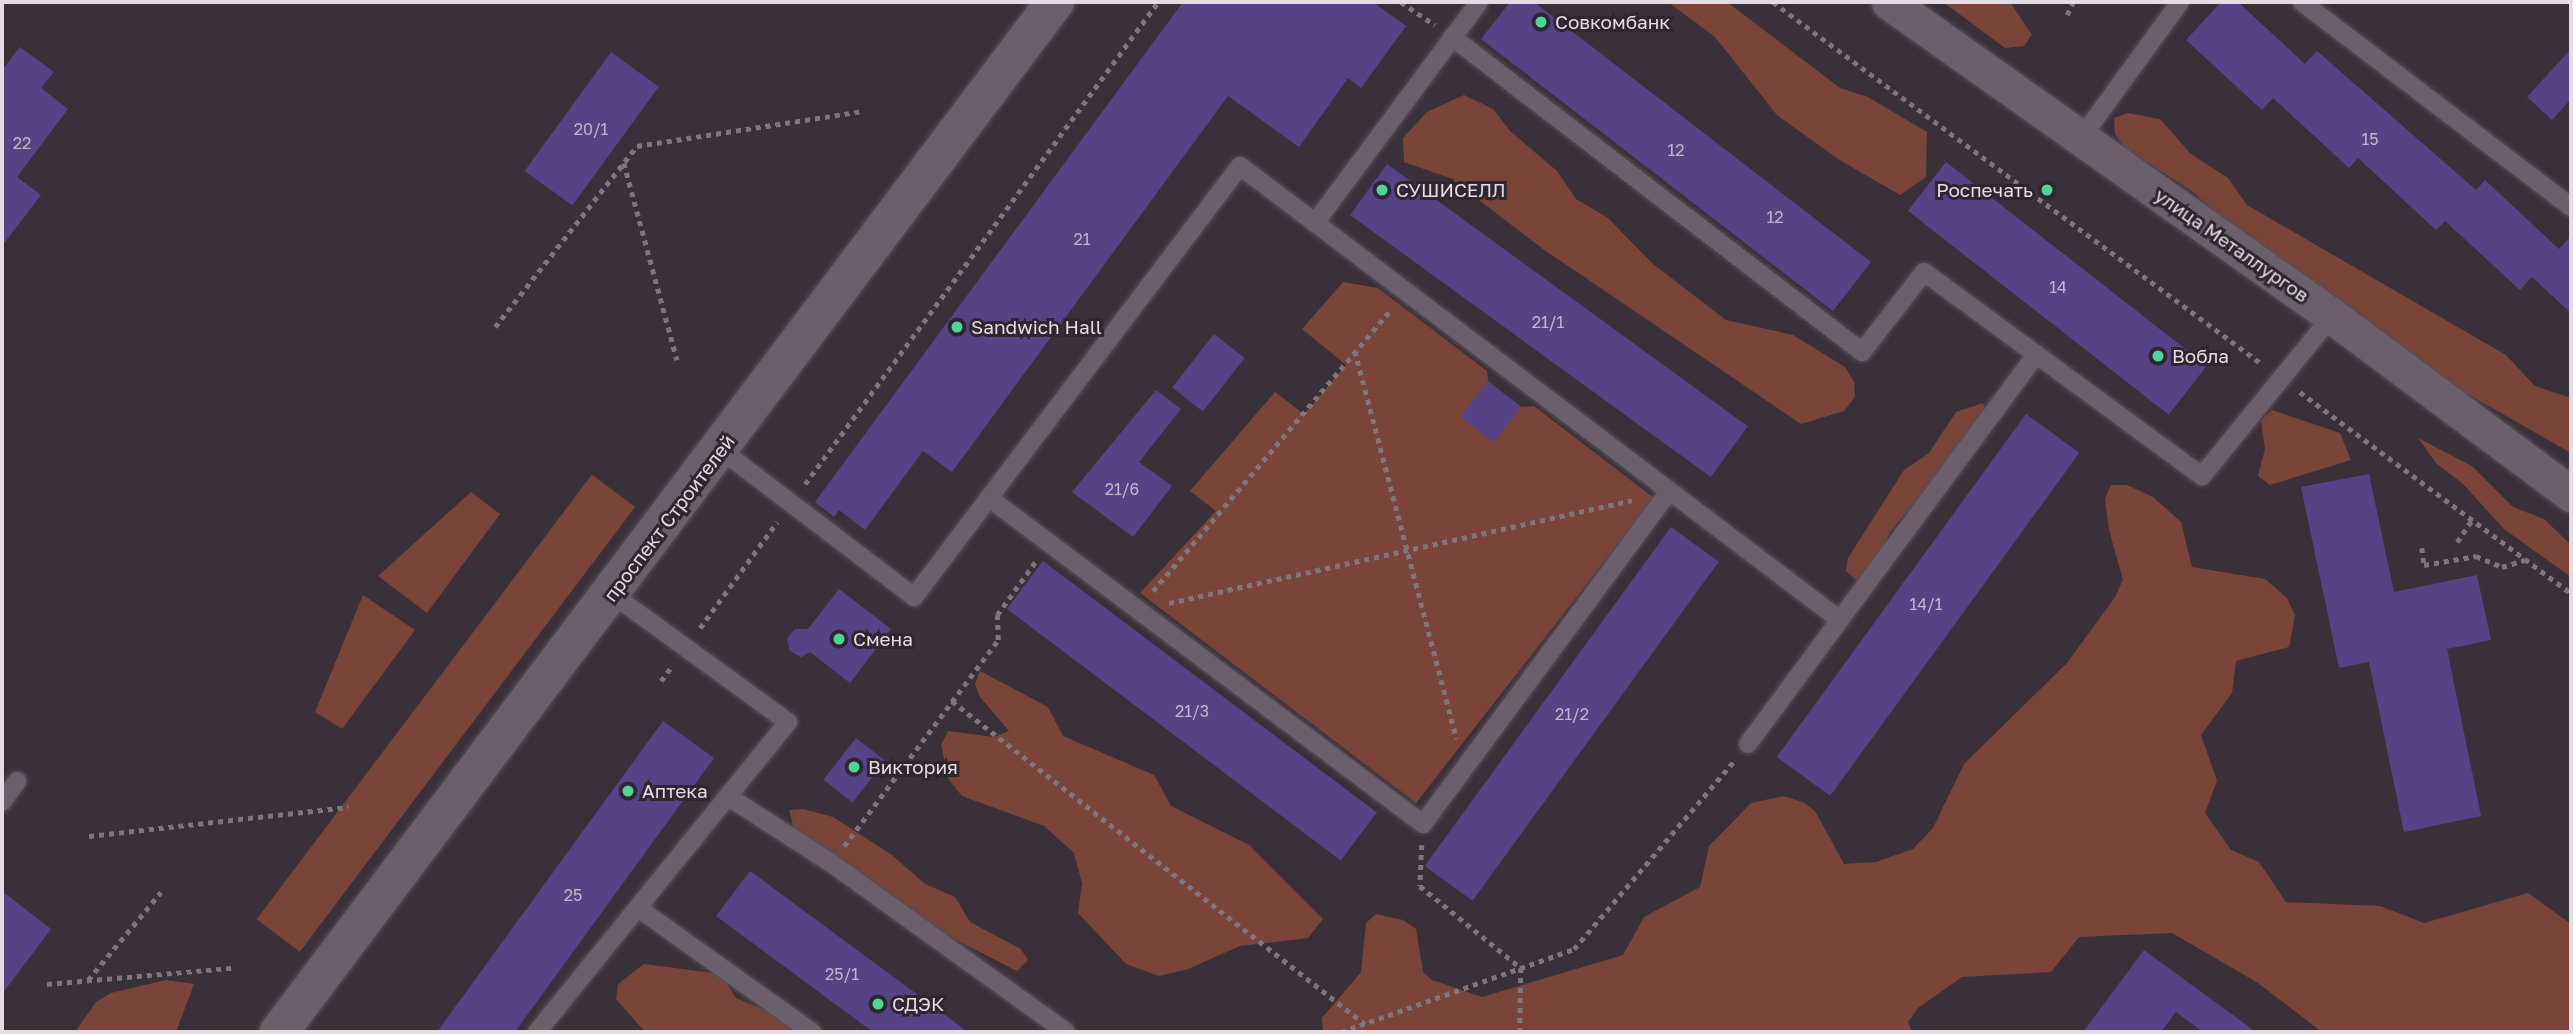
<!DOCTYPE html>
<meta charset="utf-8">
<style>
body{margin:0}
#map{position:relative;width:2573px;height:1034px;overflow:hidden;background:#3a3039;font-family:"Golos Text",sans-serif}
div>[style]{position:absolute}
.green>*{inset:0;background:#7b4438;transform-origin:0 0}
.building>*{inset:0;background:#554386;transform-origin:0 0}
.path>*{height:4.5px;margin-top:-2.25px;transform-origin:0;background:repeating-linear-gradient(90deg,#7e757d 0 5px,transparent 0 10px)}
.roads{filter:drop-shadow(0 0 2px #574f57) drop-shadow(0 0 2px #574f57)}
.service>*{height:18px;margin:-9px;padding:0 9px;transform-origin:9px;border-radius:9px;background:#6a5f6a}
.minor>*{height:35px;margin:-17.5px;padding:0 17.5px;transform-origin:17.5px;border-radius:17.5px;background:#6a5f6a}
.tertiary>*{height:38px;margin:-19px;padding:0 19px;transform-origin:19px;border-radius:19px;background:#6a5f6a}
.dots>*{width:19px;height:19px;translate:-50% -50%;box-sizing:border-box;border:4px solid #2f262f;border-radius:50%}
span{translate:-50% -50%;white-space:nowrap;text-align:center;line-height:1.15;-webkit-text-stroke:6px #2f262f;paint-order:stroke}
.number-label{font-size:16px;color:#c0b6cc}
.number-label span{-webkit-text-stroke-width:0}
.poi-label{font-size:19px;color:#e3dde3}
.left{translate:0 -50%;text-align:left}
.right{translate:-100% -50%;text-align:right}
.street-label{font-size:19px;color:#e3dde3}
.frame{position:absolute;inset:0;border:4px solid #e3dde3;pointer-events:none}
</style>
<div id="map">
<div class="green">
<i style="clip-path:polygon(1668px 2px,1727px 2px,1840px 88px,1868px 97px,1927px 132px,1926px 177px,1900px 195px,1838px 159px,1777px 115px,1715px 37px)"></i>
<i style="clip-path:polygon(1943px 2px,2010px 2px,2032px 35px,2024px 46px,2005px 48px)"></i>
<i style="clip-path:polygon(1464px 95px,1493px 109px,1510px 131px,1557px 171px,1576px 199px,1608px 218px,1653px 264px,1726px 320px,1793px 335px,1845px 367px,1854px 382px,1855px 397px,1844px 411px,1801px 424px,1543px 249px,1450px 178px,1404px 162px,1403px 138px,1427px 112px)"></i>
<i style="clip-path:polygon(2128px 113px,2160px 119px,2191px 154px,2228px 178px,2247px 205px,2506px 355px,2535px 386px,2571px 398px,2571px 453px,2443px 380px,2262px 254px,2192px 191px,2125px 148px,2115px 134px,2114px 118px)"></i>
<i style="clip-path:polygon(1343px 282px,1378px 288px,1487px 371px,1488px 381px,1520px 407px,1534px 406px,1654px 498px,1416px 803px,1140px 593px,1216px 511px,1190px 491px,1275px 392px,1304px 414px,1346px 365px,1302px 329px)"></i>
<i style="clip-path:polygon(1983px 403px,1988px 416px,1890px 532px,1879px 557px,1857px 581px,1846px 571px,1848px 558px,1904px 470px,1929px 453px,1956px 412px)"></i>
<i style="clip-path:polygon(2272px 410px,2340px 433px,2351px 460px,2270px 485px,2258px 476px,2265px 449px,2261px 420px)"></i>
<i style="clip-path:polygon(2418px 438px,2472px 466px,2513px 507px,2544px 519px,2571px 545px,2571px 577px,2504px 529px,2463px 484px,2436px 463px)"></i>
<i style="clip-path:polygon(2111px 485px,2127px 485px,2153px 497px,2181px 522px,2192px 567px,2265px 579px,2287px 598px,2295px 616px,2289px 647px,2236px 661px,2232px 693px,2201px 735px,2217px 781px,2205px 813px,2231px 850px,2259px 862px,2286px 902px,2380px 906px,2424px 923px,2528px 893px,2571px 924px,2571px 1032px,2322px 1032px,2258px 983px,2172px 933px,2079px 937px,2051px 972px,1962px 977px,1918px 1008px,1908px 1022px,1912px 1032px,1323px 1032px,1322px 1018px,1361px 972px,1366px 923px,1376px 914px,1403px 920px,1416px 929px,1423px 972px,1432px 980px,1482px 997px,1623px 955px,1644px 917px,1700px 887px,1709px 846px,1751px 803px,1783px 796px,1803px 802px,1815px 811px,1844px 864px,1876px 862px,1913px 849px,1933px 828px,1964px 764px,2067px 663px,2115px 597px,2123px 580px,2109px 530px,2105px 498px)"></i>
<i style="clip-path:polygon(471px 492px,500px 514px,427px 613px,378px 576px)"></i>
<i style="left:635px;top:507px;width:557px;height:54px;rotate:127deg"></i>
<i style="clip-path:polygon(363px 595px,415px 630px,342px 729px,315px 712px)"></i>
<i style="clip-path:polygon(980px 671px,1048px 707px,1063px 736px,1154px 775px,1171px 806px,1249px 845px,1323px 919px,1308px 938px,1240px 946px,1188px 969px,1159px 976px,1126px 964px,1078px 913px,1082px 883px,1074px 853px,1044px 826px,962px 796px,949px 780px,941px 745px,948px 731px,994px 737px,1009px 731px,980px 697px,975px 684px)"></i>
<i style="clip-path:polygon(803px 809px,833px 817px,892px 855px,925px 884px,955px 897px,970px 922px,1021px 949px,1028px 960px,1017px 971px,866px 894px,794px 829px,789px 810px)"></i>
<i style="clip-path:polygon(644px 964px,721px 974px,736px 998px,786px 1019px,800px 1032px,645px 1032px,616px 999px,618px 984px)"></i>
<i style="clip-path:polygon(166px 980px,194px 984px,176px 1032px,75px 1032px,96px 1002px,111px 993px)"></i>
</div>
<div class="building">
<i style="clip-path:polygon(1183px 2px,1373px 2px,1406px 26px,1361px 88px,1348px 78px,1299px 147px,1228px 96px,952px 472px,923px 451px,865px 530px,839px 510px,834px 517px,815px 502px)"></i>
<i style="clip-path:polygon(1510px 2px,1534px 2px,1871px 262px,1833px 311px,1481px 39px)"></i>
<i style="clip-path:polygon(2221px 2px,2238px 2px,2305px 64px,2317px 51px,2476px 190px,2485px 180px,2559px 249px,2571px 236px,2571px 313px,2532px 277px,2520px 290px,2445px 221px,2436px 230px,2358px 158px,2349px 168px,2273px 98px,2262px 110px,2186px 40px)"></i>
<i style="clip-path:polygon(20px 47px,54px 72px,41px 88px,68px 109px,17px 177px,41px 195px,2px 246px,2px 70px)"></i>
<i style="clip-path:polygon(2571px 49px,2571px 99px,2552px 120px,2527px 97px)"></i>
<i style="left:611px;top:52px;width:59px;height:147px;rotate:36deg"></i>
<i style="left:1946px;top:162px;width:331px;height:62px;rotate:38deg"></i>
<i style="left:1387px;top:164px;width:446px;height:63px;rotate:36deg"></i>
<i style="left:1214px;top:334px;width:39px;height:68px;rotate:38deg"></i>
<i style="left:1488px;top:381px;width:42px;height:45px;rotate:38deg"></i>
<i style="clip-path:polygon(1156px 390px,1181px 409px,1139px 462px,1172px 486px,1133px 537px,1072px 492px)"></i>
<i style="left:2026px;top:414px;width:66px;height:424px;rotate:36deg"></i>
<i style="clip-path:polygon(2369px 474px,2394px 592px,2477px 575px,2491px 640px,2447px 649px,2481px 816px,2404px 832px,2369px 662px,2339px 668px,2301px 487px)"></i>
<i style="left:1671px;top:527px;width:59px;height:419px;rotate:36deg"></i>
<i style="left:1043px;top:561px;width:418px;height:60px;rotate:37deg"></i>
<i style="clip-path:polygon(839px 589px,891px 629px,850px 683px,810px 652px,801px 657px,790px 651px,787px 639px,795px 629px,808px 629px)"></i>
<i style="left:663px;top:721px;width:63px;height:387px;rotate:36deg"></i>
<i style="left:856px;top:738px;width:37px;height:53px;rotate:38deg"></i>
<i style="clip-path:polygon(750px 871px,968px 1032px,873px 1032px,716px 916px)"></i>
<i style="clip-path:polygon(2px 891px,51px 929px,2px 994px)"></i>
<i style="clip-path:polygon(2144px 950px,2256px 1032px,2203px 1032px,2176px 1012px,2161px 1032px,2083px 1032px)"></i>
</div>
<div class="path">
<i style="left:1401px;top:2px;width:41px;rotate:34.1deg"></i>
<i style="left:1773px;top:2px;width:608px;rotate:36.51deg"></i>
<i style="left:2067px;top:15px;width:14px;rotate:-65deg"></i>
<i style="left:624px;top:163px;width:204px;rotate:74.9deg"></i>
<i style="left:495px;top:327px;width:230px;rotate:-51.9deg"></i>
<i style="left:637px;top:146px;width:228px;rotate:-8.8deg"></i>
<i style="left:1355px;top:351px;width:401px;rotate:75.3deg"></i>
<i style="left:2300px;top:392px;width:337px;rotate:36.6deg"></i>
<i style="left:805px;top:484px;width:597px;rotate:-53.78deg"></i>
<i style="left:2457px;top:542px;width:27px;rotate:-56deg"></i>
<i style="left:2422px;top:548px;width:17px;rotate:83deg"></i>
<i style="left:2424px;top:565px;width:53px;rotate:-9.8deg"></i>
<i style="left:2476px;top:556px;width:28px;rotate:23deg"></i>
<i style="left:2502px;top:567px;width:24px;rotate:-17deg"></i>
<i style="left:1153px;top:591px;width:369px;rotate:-49.8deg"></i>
<i style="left:1169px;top:603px;width:474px;rotate:-12.5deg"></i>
<i style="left:700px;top:628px;width:131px;rotate:-54deg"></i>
<i style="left:661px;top:681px;width:19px;rotate:-54deg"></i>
<i style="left:952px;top:701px;width:524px;rotate:38.03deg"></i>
<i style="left:89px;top:836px;width:261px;rotate:-6.4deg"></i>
<i style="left:1422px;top:845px;width:41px;rotate:92.8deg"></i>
<i style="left:1420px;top:886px;width:130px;rotate:39.1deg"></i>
<i style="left:1521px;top:968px;width:64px;rotate:90.9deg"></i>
<i style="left:844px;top:846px;width:257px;rotate:-53.2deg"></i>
<i style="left:998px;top:640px;width:25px;rotate:-92deg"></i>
<i style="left:997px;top:615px;width:67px;rotate:-54.2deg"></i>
<i style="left:88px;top:980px;width:114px;rotate:-50.3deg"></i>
<i style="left:47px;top:984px;width:185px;rotate:-5deg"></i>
<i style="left:1341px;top:1032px;width:247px;rotate:-19.6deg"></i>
<i style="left:1574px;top:949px;width:247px;rotate:-49.6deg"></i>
</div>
<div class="roads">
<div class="service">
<i style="left:2302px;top:2px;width:338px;rotate:37.3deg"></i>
<i style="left:1452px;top:37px;width:517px;rotate:37.53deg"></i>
<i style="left:1862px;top:352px;width:101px;rotate:-52.2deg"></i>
<i style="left:1924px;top:272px;width:345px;rotate:36.3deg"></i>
<i style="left:2202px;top:476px;width:206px;rotate:-50.9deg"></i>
<i style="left:2081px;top:138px;width:168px;rotate:-53.9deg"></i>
<i style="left:1315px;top:223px;width:275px;rotate:-53.4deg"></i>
<i style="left:720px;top:449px;width:244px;rotate:37.3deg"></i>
<i style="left:914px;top:597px;width:540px;rotate:-52.9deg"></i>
<i style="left:1240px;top:166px;width:752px;rotate:37.11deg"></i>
<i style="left:989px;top:498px;width:543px;rotate:36.91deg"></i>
<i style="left:1423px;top:824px;width:413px;rotate:-53.5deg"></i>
<i style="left:1748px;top:744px;width:485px;rotate:-53.5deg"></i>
<i style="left:729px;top:797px;width:121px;rotate:32.9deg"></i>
<i style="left:831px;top:863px;width:289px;rotate:35.7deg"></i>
<i style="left:2px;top:802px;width:26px;rotate:-54deg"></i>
<i style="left:638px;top:908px;width:214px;rotate:35.5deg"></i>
<i style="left:537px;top:1032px;width:399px;rotate:-51deg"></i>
<i style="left:788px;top:722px;width:216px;rotate:-144deg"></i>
</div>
<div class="minor">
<i style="left:1889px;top:2px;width:543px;rotate:35.33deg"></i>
<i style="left:2332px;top:316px;width:298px;rotate:36.7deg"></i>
</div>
<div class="tertiary">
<i style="left:279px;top:1032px;width:1290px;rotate:-53.01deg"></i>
</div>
</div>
<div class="dots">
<i style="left:1541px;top:22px;background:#50d398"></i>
<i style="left:1382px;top:190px;background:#50d398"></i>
<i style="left:2047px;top:190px;background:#50d398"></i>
<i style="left:957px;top:327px;background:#50d398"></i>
<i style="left:2158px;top:356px;background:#50d398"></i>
<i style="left:839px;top:639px;background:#50d398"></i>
<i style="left:854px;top:767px;background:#50d398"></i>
<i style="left:628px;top:791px;background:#50d398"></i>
<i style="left:878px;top:1004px;background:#50d398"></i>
</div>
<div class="number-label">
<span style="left:591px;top:129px">20/1</span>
<span style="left:2370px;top:139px">15</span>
<span style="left:22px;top:143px">22</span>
<span style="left:1676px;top:150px">12</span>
<span style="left:1775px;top:217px">12</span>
<span style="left:1082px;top:239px">21</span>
<span style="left:2058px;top:287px">14</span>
<span style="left:1548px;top:322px">21/1</span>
<span style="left:1122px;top:489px">21/6</span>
<span style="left:1926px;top:604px">14/1</span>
<span style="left:1192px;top:711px">21/3</span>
<span style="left:1572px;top:714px">21/2</span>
<span style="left:573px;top:895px">25</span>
<span style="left:842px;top:974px">25/1</span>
</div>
<div class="poi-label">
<span class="left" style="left:1555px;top:22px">Совкомбанк</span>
<span class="left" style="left:1396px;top:190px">СУШИСЕЛЛ</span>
<span class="right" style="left:2033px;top:190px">Роспечать</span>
<span class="left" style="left:971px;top:327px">Sandwich Hall</span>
<span class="left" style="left:2172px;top:356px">Вобла</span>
<span class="left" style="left:853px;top:639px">Смена</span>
<span class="left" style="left:868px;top:767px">Виктория</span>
<span class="left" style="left:642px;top:791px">Аптека</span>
<span class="left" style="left:892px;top:1004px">СДЭК</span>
</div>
<div class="street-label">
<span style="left:2232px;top:245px;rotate:35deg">улица Металлургов</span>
<span style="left:669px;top:518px;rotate:-53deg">проспект Строителей</span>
</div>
<div class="frame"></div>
</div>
